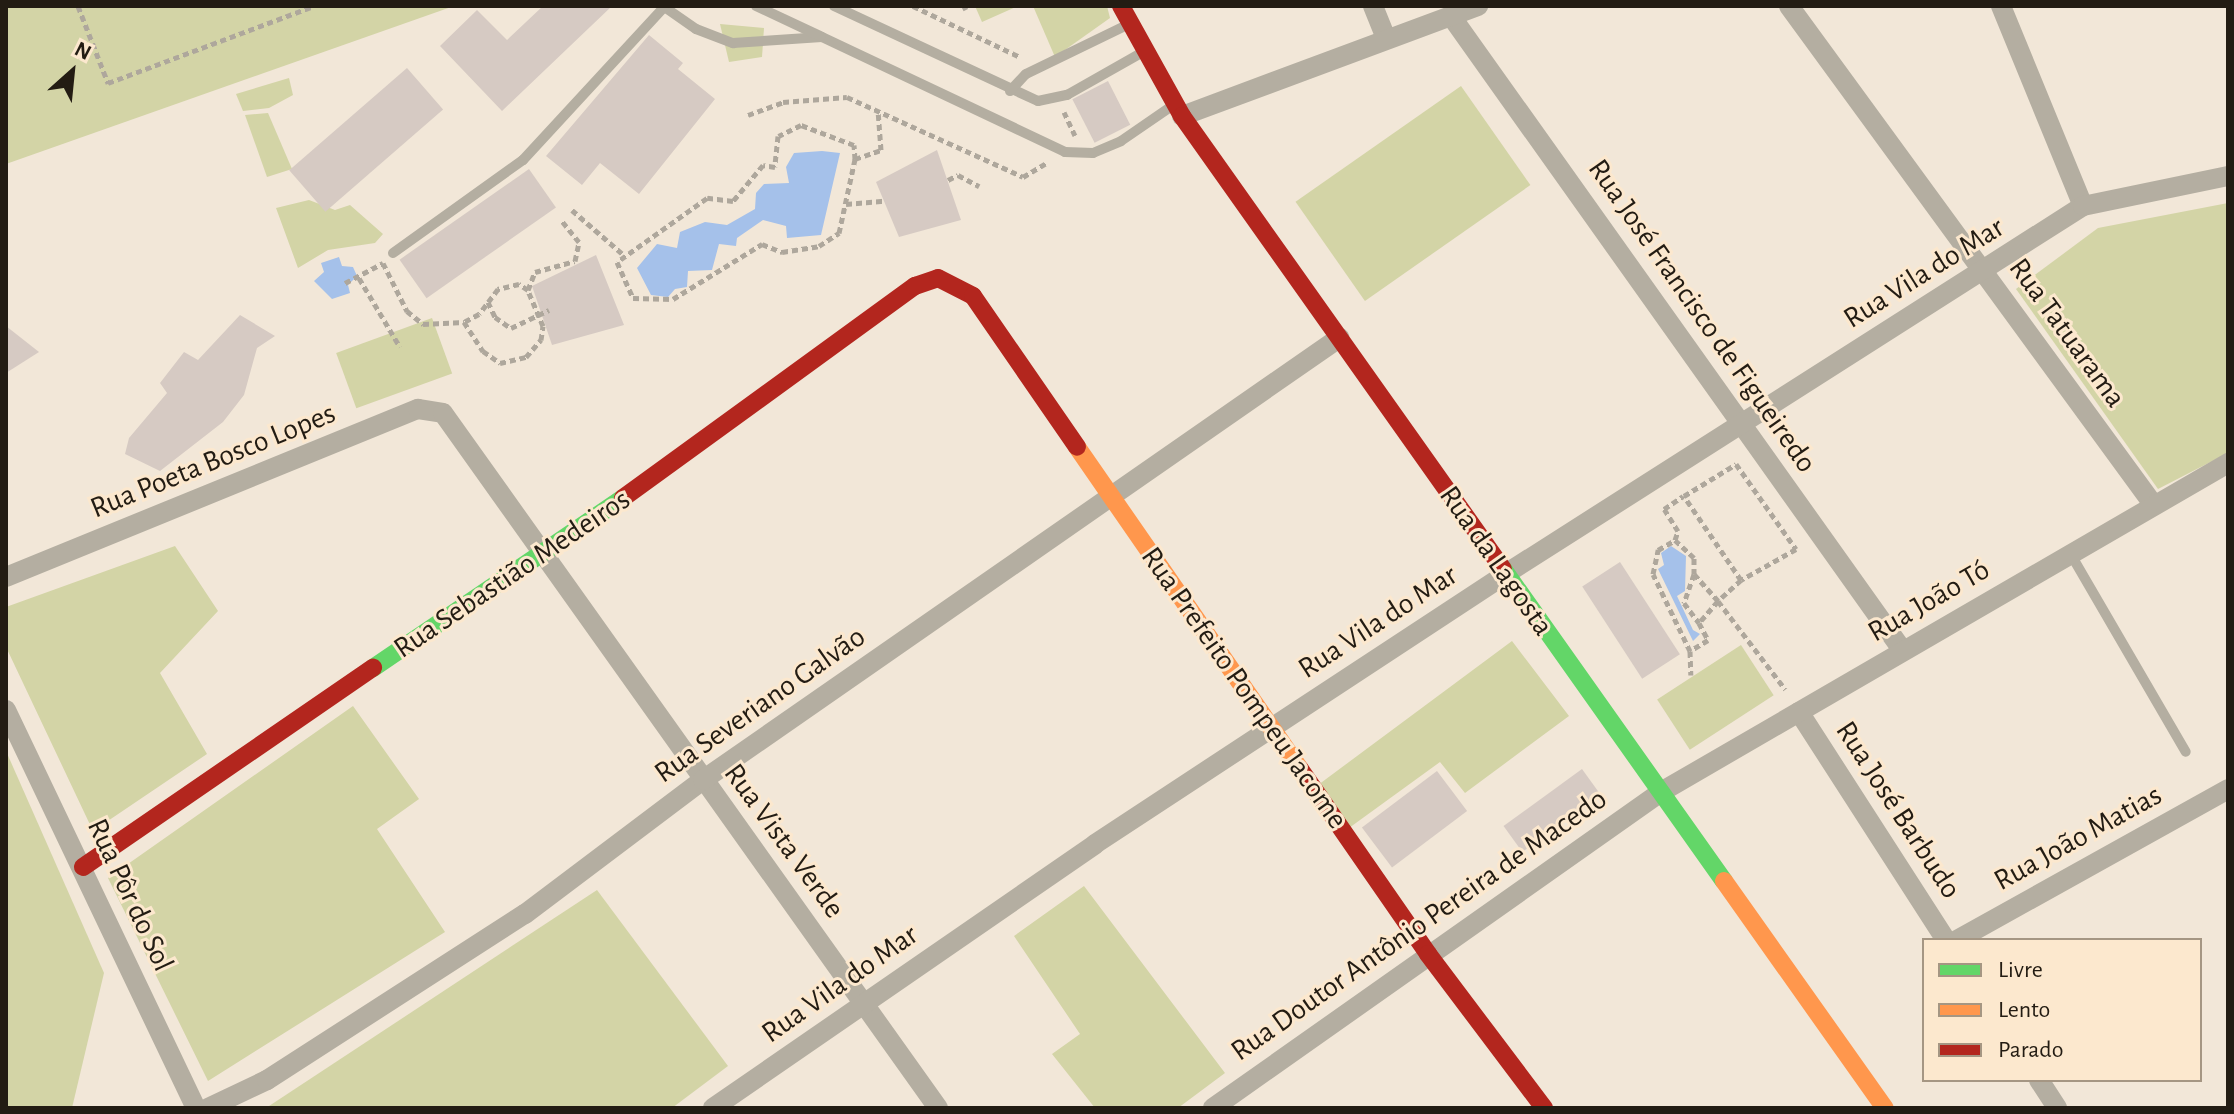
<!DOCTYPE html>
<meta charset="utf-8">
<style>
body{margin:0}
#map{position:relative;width:2234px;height:1114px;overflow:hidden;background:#f2e7d8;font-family:"Alegreya Sans",sans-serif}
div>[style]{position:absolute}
.green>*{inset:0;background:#d3d4a6;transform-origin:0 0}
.water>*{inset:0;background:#a5c1ea}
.building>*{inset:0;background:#d6cac3;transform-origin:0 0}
.path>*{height:5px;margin-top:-2.5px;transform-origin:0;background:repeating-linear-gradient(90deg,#aea79c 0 6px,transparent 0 10px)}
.lane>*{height:10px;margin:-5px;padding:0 5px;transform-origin:5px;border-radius:5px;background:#b4aea1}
.street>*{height:20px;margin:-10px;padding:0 10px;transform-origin:10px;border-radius:10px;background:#b4aea1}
.fast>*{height:18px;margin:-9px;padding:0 9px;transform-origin:9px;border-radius:9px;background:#63d668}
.slow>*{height:18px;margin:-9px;padding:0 9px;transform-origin:9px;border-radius:9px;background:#ff974d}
.jam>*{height:18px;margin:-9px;padding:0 9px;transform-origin:9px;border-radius:9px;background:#b3261e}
span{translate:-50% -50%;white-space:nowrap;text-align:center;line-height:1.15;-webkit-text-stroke:6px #fce8ce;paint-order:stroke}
.street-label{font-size:30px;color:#231c13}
.frame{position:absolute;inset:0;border:8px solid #231c13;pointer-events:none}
.legend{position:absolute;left:1922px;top:938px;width:280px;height:144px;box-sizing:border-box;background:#fce8ce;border:2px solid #a59683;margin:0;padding:10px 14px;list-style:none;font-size:24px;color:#231c13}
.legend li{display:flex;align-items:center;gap:16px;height:40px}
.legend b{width:40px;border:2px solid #a59683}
.north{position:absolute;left:32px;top:32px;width:80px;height:80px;-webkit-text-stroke:6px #fce8ce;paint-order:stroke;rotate:27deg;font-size:22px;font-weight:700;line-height:32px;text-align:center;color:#231c13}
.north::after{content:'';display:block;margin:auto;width:28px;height:36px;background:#231c13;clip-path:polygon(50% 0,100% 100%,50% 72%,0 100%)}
</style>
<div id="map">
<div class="green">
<i style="clip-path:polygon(6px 6px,454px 6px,6px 164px)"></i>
<i style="clip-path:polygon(975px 6px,1018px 6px,982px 22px)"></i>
<i style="clip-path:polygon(1033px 6px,1107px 6px,1110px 18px,1055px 57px)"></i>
<i style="clip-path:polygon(720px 24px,764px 28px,762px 57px,729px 62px)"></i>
<i style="clip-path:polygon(289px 78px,293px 95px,269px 108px,243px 111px,236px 94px)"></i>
<i style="left:1461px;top:86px;width:121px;height:202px;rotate:55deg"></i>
<i style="clip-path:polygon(268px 113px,292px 169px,267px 177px,245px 115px)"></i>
<i style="clip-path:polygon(309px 200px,335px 210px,350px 205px,383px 234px,375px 243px,328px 250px,298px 268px,276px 208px)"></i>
<i style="clip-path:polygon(2228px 203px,2228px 453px,2158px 489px,2016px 289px,2098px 228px)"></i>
<i style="left:432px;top:318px;width:59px;height:102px;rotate:70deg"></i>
<i style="clip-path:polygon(175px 546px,218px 611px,160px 673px,207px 754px,93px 831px,6px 647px,6px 607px)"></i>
<i style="clip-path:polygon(1512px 641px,1569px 716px,1465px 793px,1440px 762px,1349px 828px,1318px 785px)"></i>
<i style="left:1741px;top:645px;width:60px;height:100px;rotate:57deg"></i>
<i style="clip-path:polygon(353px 706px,419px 799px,377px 829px,445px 932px,208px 1081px,108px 878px)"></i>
<i style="clip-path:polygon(6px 751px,104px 973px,72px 1108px,6px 1108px)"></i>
<i style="clip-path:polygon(1084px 886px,1225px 1073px,1178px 1108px,1095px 1108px,1052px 1054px,1080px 1034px,1014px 936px)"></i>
<i style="clip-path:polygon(597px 890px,728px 1066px,672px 1108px,266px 1108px)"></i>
</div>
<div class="water">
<i style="clip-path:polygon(822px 151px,840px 153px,821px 235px,787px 238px,786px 226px,763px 220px,737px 238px,736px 246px,719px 244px,712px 270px,688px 271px,687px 287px,675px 289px,668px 297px,651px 295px,637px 268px,657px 244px,677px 248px,680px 232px,705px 222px,727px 225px,755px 209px,756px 193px,764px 184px,789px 183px,786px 167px,794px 153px)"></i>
<i style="clip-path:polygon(339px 257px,342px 266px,353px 267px,357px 276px,348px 285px,350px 293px,332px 299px,314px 281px,324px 272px,321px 263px)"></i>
<i style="clip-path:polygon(1671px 546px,1686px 556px,1685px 591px,1677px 596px,1693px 630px,1700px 634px,1693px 641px,1658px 569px,1664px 565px,1661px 553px)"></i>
</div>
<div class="building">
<i style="clip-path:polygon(543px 6px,612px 6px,502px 111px,440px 46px,477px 10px,507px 40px)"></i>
<i style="clip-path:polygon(649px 35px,683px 63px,678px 69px,715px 99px,639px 194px,600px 163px,582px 185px,546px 156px)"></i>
<i style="left:407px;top:68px;width:55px;height:156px;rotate:49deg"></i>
<i style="left:1108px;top:81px;width:49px;height:40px;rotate:63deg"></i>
<i style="clip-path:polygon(937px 150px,961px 220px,899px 237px,876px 182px)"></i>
<i style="left:529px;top:169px;width:47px;height:158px;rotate:55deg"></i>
<i style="clip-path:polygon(596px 255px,624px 325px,552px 345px,532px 286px)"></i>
<i style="clip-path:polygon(240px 315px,275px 336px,257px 348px,244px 395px,223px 422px,160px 471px,125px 454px,129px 438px,167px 393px,160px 383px,184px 352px,198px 360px)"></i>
<i style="clip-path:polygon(6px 326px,39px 352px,6px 373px)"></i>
<i style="left:1620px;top:562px;width:110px;height:45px;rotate:57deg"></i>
<i style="left:1582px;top:769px;width:32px;height:97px;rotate:54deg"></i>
<i style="left:1437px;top:771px;width:50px;height:94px;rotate:53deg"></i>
</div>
<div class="path">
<i style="left:78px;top:6px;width:83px;rotate:68.7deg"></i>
<i style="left:108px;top:83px;width:220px;rotate:-20.5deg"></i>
<i style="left:913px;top:6px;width:119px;rotate:25.5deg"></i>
<i style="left:964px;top:6px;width:4px;rotate:63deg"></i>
<i style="left:1064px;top:112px;width:26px;rotate:65deg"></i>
<i style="left:748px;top:115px;width:37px;rotate:-20deg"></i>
<i style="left:783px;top:102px;width:64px;rotate:-4.5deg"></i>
<i style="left:847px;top:97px;width:193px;rotate:24.4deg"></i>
<i style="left:1023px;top:177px;width:27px;rotate:-31deg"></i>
<i style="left:855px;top:159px;width:14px;rotate:-94deg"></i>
<i style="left:854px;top:145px;width:57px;rotate:-159.3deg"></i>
<i style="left:801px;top:125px;width:25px;rotate:154deg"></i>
<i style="left:778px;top:136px;width:31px;rotate:96deg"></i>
<i style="left:775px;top:167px;width:12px;rotate:-171deg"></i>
<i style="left:763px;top:165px;width:47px;rotate:129.8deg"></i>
<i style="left:733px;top:201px;width:26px;rotate:-173deg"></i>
<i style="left:707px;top:198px;width:110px;rotate:144.6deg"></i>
<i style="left:617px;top:262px;width:39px;rotate:66deg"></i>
<i style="left:633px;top:298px;width:40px;rotate:1.4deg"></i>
<i style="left:673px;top:299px;width:105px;rotate:-31.7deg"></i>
<i style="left:762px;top:244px;width:22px;rotate:22deg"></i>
<i style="left:782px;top:252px;width:37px;rotate:-9deg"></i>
<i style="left:819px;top:246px;width:24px;rotate:-33deg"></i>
<i style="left:839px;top:233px;width:76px;rotate:-77.8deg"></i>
<i style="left:855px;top:159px;width:28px;rotate:-19deg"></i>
<i style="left:881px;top:150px;width:40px;rotate:-94.3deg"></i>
<i style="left:948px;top:180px;width:11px;rotate:-27deg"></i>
<i style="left:958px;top:175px;width:24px;rotate:28deg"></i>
<i style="left:846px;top:204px;width:38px;rotate:-5deg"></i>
<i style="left:572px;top:210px;width:70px;rotate:41deg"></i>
<i style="left:359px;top:278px;width:80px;rotate:59.3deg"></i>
<i style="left:345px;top:283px;width:43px;rotate:-27.8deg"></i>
<i style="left:383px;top:263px;width:54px;rotate:63.4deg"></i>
<i style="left:407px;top:311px;width:21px;rotate:39deg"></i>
<i style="left:423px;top:324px;width:41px;rotate:-2.8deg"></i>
<i style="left:528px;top:290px;width:11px;rotate:-146deg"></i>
<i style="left:519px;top:284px;width:22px;rotate:167deg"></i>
<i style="left:498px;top:289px;width:31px;rotate:127deg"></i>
<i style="left:479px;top:314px;width:17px;rotate:152deg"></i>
<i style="left:464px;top:322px;width:35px;rotate:57deg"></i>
<i style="left:483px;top:351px;width:21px;rotate:35deg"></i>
<i style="left:500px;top:363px;width:27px;rotate:-13deg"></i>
<i style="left:526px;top:357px;width:23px;rotate:-49deg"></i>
<i style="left:541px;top:340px;width:14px;rotate:-82deg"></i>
<i style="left:543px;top:326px;width:39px;rotate:-113deg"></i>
<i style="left:528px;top:290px;width:19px;rotate:-69deg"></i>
<i style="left:535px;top:272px;width:41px;rotate:-15.4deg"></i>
<i style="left:575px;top:261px;width:19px;rotate:-78deg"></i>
<i style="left:579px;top:242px;width:27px;rotate:-129deg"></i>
<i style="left:488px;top:302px;width:17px;rotate:65deg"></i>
<i style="left:495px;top:317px;width:19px;rotate:35deg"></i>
<i style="left:511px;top:328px;width:42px;rotate:-25.3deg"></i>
<i style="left:1675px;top:540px;width:26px;rotate:43deg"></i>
<i style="left:1694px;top:558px;width:16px;rotate:90deg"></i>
<i style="left:1694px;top:574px;width:36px;rotate:48deg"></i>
<i style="left:1718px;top:601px;width:29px;rotate:131deg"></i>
<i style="left:1699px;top:623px;width:19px;rotate:62deg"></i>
<i style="left:1708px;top:640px;width:21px;rotate:149deg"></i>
<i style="left:1690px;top:651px;width:85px;rotate:-115.7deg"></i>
<i style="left:1653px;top:574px;width:25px;rotate:-78deg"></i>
<i style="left:1658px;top:550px;width:20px;rotate:-30deg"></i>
<i style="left:1675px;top:540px;width:9px;rotate:-72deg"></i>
<i style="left:1678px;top:531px;width:26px;rotate:-122deg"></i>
<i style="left:1664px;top:509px;width:23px;rotate:-34deg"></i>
<i style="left:1694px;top:574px;width:31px;rotate:109deg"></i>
<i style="left:1684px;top:603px;width:25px;rotate:53deg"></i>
<i style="left:1741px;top:580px;width:102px;rotate:-124.2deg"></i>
<i style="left:1684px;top:496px;width:61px;rotate:-31.6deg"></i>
<i style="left:1736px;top:464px;width:104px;rotate:54.8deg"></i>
<i style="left:1796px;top:549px;width:63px;rotate:150.6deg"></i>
<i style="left:1741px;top:580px;width:31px;rotate:138deg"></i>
<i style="left:1718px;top:601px;width:111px;rotate:52.7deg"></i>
<i style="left:1690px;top:651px;width:24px;rotate:88deg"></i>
</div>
<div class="lane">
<i style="left:663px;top:6px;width:40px;rotate:34.9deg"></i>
<i style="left:696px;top:29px;width:40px;rotate:21deg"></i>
<i style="left:733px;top:43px;width:89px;rotate:-3.9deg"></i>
<i style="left:822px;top:37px;width:269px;rotate:25.3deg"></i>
<i style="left:1065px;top:152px;width:28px;rotate:2deg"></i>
<i style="left:1093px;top:153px;width:30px;rotate:-23deg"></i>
<i style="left:1121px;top:141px;width:62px;rotate:-34.5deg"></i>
<i style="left:756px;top:6px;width:71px;rotate:25.1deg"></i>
<i style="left:834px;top:6px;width:225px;rotate:25deg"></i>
<i style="left:1038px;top:101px;width:30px;rotate:-12deg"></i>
<i style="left:1067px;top:95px;width:87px;rotate:-29.5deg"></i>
<i style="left:1010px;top:91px;width:23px;rotate:-47deg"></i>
<i style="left:1026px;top:74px;width:114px;rotate:-25.9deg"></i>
<i style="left:393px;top:253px;width:160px;rotate:-35.6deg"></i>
<i style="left:523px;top:160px;width:208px;rotate:-47.3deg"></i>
<i style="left:2070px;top:553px;width:230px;rotate:59.8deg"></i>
</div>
<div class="street">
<i style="left:1373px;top:6px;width:35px;rotate:68deg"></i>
<i style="left:1789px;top:6px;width:617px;rotate:53.84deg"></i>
<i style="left:2001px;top:6px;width:216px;rotate:67.7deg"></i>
<i style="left:1451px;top:16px;width:779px;rotate:54.56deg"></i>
<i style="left:1182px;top:116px;width:316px;rotate:-20.4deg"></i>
<i style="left:6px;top:577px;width:445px;rotate:-22.2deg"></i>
<i style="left:418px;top:409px;width:25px;rotate:9deg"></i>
<i style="left:443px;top:413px;width:853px;rotate:54.54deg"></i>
<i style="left:6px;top:710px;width:441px;rotate:64.5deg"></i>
<i style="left:1799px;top:712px;width:271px;rotate:57.2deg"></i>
<i style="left:1957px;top:940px;width:310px;rotate:-29.1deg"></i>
<i style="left:2039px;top:1080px;width:33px;rotate:57deg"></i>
<i style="left:208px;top:1108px;width:65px;rotate:-25.4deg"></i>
<i style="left:267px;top:1080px;width:307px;rotate:-32.8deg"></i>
<i style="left:525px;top:914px;width:223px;rotate:-37deg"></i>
<i style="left:703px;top:780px;width:775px;rotate:-34.8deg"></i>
<i style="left:713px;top:1108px;width:464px;rotate:-34.6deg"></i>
<i style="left:1095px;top:844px;width:490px;rotate:-33.3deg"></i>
<i style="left:1504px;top:575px;width:687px;rotate:-32.51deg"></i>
<i style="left:2083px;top:206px;width:148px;rotate:-11.7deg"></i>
<i style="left:1213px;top:1108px;width:548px;rotate:-35.2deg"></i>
<i style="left:1661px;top:792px;width:656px;rotate:-30.12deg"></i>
</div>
<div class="fast">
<i style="left:1503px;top:569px;width:382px;rotate:54.7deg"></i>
<i style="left:373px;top:668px;width:302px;rotate:-34.2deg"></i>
</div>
<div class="slow">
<i style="left:1077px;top:447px;width:392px;rotate:55.3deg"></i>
<i style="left:1724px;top:881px;width:278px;rotate:54.7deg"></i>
</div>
<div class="jam">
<i style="left:1121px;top:6px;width:126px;rotate:61deg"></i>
<i style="left:1182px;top:116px;width:555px;rotate:54.68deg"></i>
<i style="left:623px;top:498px;width:361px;rotate:-36deg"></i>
<i style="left:915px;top:286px;width:24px;rotate:-19deg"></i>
<i style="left:938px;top:278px;width:39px;rotate:27deg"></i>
<i style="left:973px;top:296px;width:183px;rotate:55.4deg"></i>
<i style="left:1300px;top:769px;width:225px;rotate:55.3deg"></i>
<i style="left:1428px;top:954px;width:193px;rotate:53deg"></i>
<i style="left:83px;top:867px;width:352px;rotate:-34.5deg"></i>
</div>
<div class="street-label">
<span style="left:1924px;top:273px;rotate:-32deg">Rua Vila do Mar</span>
<span style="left:1702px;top:316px;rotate:55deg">Rua José Francisco de Figueiredo</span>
<span style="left:2067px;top:333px;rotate:54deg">Rua Tatuarama</span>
<span style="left:213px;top:461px;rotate:-22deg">Rua Poeta Bosco Lopes</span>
<span style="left:1496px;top:561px;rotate:55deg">Rua da Lagosta</span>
<span style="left:512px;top:574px;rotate:-34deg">Rua Sebastião Medeiros</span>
<span style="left:1929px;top:601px;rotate:-30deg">Rua João Tó</span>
<span style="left:1378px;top:622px;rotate:-33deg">Rua Vila do Mar</span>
<span style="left:1244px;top:688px;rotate:55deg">Rua Prefeito Pompeu Jacome</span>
<span style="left:760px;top:705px;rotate:-35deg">Rua Severiano Galvão</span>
<span style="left:1898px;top:810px;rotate:57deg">Rua José Barbudo</span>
<span style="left:2078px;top:838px;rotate:-29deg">Rua João Matias</span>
<span style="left:784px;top:841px;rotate:54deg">Rua Vista Verde</span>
<span style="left:130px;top:895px;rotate:65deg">Rua Pôr do Sol</span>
<span style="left:1419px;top:925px;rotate:-35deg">Rua Doutor Antônio Pereira de Macedo</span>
<span style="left:840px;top:984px;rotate:-35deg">Rua Vila do Mar</span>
</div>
<div class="frame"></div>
<ul class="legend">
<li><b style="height:10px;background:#63d668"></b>Livre</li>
<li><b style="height:10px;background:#ff974d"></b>Lento</li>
<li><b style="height:10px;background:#b3261e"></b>Parado</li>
</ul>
<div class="north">N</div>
</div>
